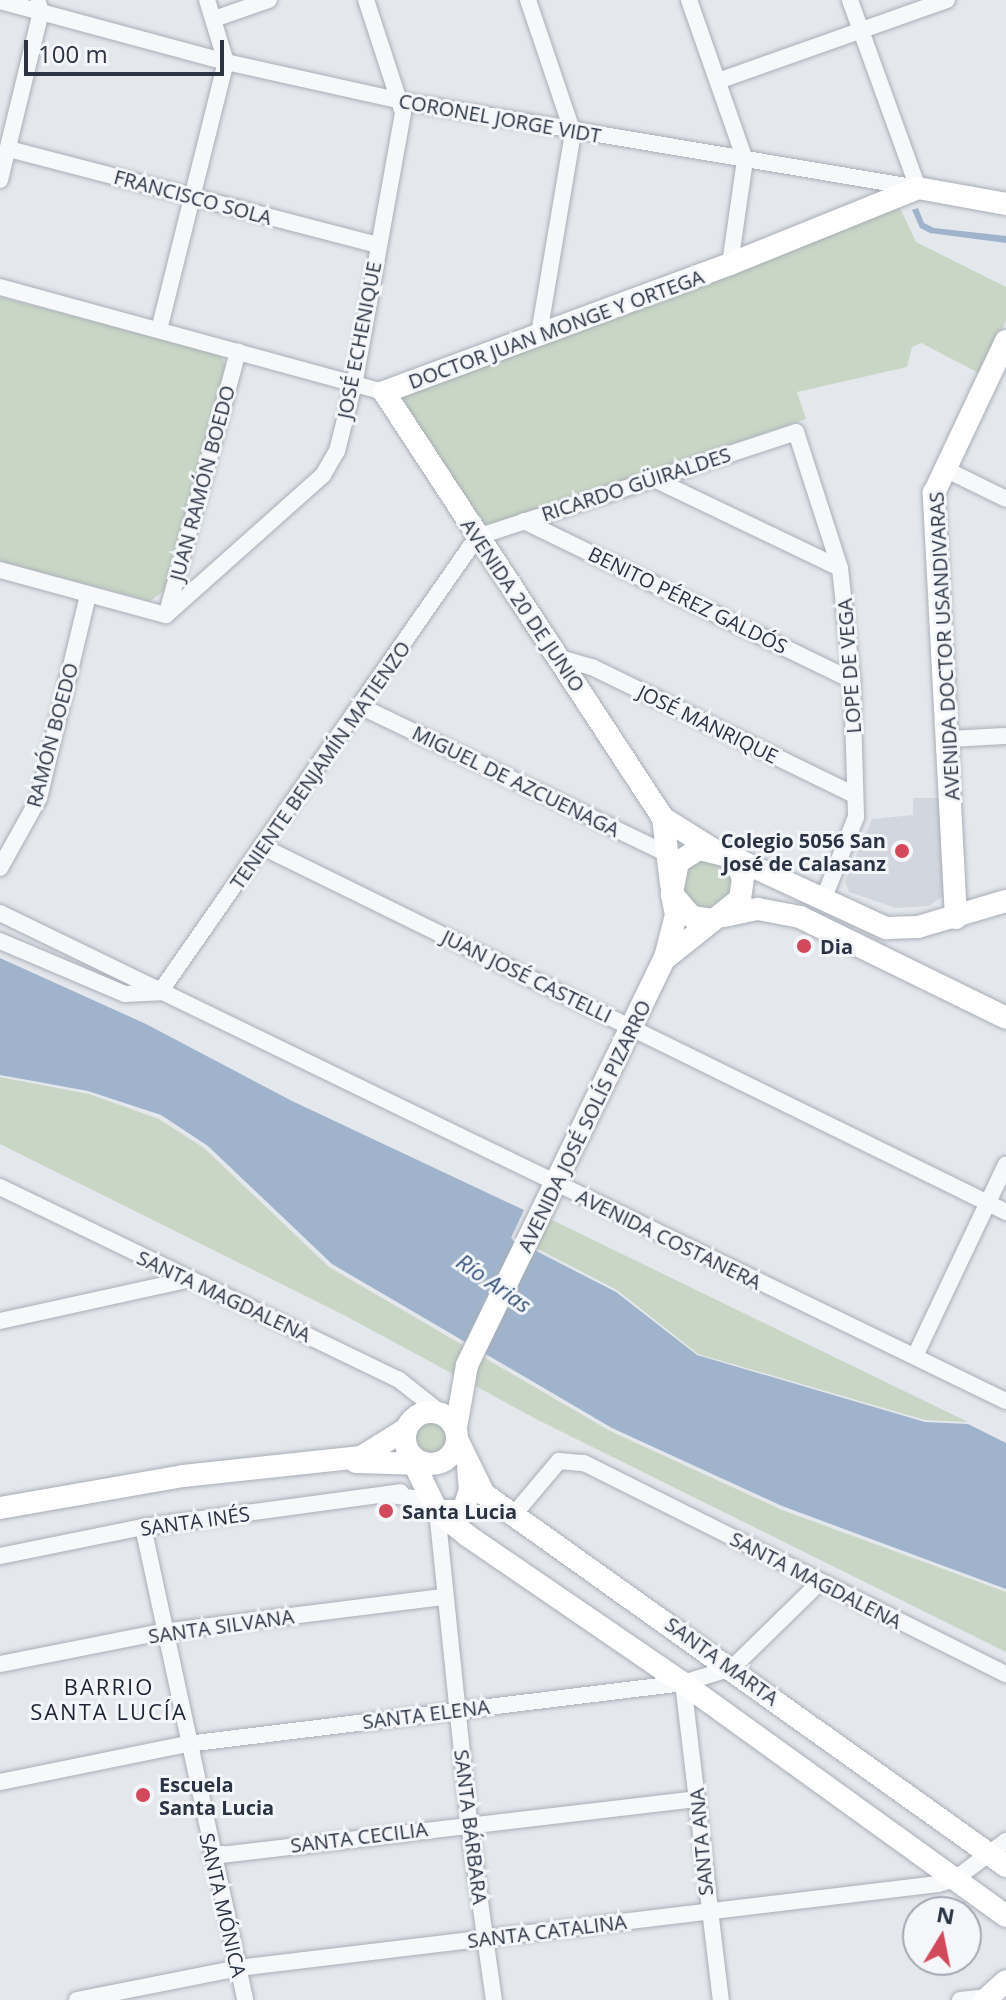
<!DOCTYPE html>
<meta charset="utf-8">
<style>
body{margin:0}
#map{position:relative;width:1006px;height:2000px;overflow:hidden;background:#e4e7ec;font-family:"Open Sans",sans-serif}
div>[style]{position:absolute}
.built>*{inset:0;background:#d2d6de}
.green>*{inset:0;background:#c9d6c5}
.round{border-radius:50%}
.water>*{inset:0;background:#9fb4cc}
.roads{filter:drop-shadow(0 0 2px #a9aeb7) drop-shadow(0 0 2px #a9aeb7)}
.street>*{height:16px;margin:-8px;padding:0 8px;transform-origin:8px;border-radius:8px;background:#f7f8fa}
.secondary>*{height:22px;margin:-11px;padding:0 11px;transform-origin:11px;border-radius:11px;background:#fff}
.secondary>.ring{margin:-11px;padding:0;box-sizing:content-box;background:none;border:22px solid #fff;border-radius:50%}
.dots>*{width:22px;height:22px;translate:-50% -50%;box-sizing:border-box;border:4px solid #f4f6f9;border-radius:50%}
span{translate:-50% -50%;white-space:nowrap;text-align:center;line-height:1.15;-webkit-text-stroke:6px #f4f6f9;paint-order:stroke}
.street-label{font-size:20px;color:#2b3445}
.poi-label{font-size:20px;color:#2b3445;font-weight:700}
.right{translate:-100% -50%;text-align:right}
.left{translate:0 -50%;text-align:left}
.water-label{font-size:22px;color:#34527a;font-style:italic}
.neighbourhood-label{font-size:22px;color:#1d2536;letter-spacing:2px}
.north{position:absolute;left:902px;top:1896px;width:80px;height:80px;box-sizing:border-box;background:#f4f6f9;border:2px solid #a4a8b1;border-radius:50%;rotate:10deg;font-size:22px;font-weight:700;line-height:32px;text-align:center;color:#2b3445}
.north::after{content:'';display:block;margin:auto;width:28px;height:36px;background:#d1495b;clip-path:polygon(50% 0,100% 100%,50% 72%,0 100%)}
.scale{position:absolute;left:24px;top:40px;width:200px;height:36px;box-sizing:border-box;border:4px solid #2b3445;border-top:0;padding-left:10px;font-size:24px;line-height:28px;white-space:nowrap;color:#2b3445;-webkit-text-stroke:6px #f4f6f9;paint-order:stroke}
</style>
<div id="map">
<div class="built">
<i style="clip-path:polygon(913px 798px,945px 798px,948px 893px,929px 906px,896px 908px,849px 892px,845px 882px,872px 819px,913px 815px)"></i>
</div>
<div class="green">
<i style="clip-path:polygon(899px 206px,916px 242px,1006px 287px,1006px 321px,979px 373px,921px 343px,912px 347px,907px 367px,797px 392px,806px 419px,492px 525px,478px 521px,400px 404px,404px 394px)"></i>
<i style="clip-path:polygon(0 297px,220px 354px,226px 366px,165px 590px,150px 601px,0 561px)"></i>
<i style="clip-path:polygon(694px 857px,725px 857px,739px 890px,704px 914px,681px 897px,685px 864px)"></i>
<i style="clip-path:polygon(0 1077px,89px 1094px,159px 1119px,204px 1148px,329px 1267px,610px 1431px,782px 1510px,1006px 1592px,1006px 1652px,538px 1420px,342px 1314px,0 1144px)"></i>
<i style="clip-path:polygon(550px 1219px,968px 1422px,925px 1420px,698px 1354px,617px 1290px,536px 1248px)"></i>
<i class="round" style="left:413px;top:1417px;width:38px;height:38px"></i>
</div>
<div class="water">
<i style="clip-path:polygon(918px 208px,924px 223px,934px 228px,1006px 236px,1006px 243px,930px 233px,920px 228px,912px 210px)"></i>
<i style="clip-path:polygon(0 958px,146px 1024px,292px 1101px,524px 1210px,511px 1238px,616px 1292px,697px 1355px,925px 1422px,968px 1424px,1006px 1443px,1006px 1589px,782px 1506px,612px 1428px,332px 1264px,208px 1146px,161px 1115px,88px 1091px,0 1075px)"></i>
</div>
<div class="roads">
<div class="street">
<i style="left:528px;top:0;width:140px;rotate:71.3deg"></i>
<i style="left:573px;top:133px;width:204px;rotate:99.6deg"></i>
<i style="left:689px;top:0;width:170px;rotate:70.7deg"></i>
<i style="left:745px;top:160px;width:105px;rotate:98.2deg"></i>
<i style="left:0;top:1px;width:234px;rotate:15.1deg"></i>
<i style="left:226px;top:62px;width:180px;rotate:12.5deg"></i>
<i style="left:402px;top:101px;width:523px;rotate:9.57deg"></i>
<i style="left:918px;top:188px;width:200px;rotate:-109.9deg"></i>
<i style="left:214px;top:19px;width:58px;rotate:-19.1deg"></i>
<i style="left:718px;top:81px;width:243px;rotate:-19.5deg"></i>
<i style="left:9px;top:149px;width:380px;rotate:14.6deg"></i>
<i style="left:0;top:180px;width:173px;rotate:-76.3deg"></i>
<i style="left:41px;top:12px;width:9px;rotate:-108deg"></i>
<i style="left:0;top:287px;width:398px;rotate:15.3deg"></i>
<i style="left:159px;top:330px;width:276px;rotate:-76deg"></i>
<i style="left:226px;top:62px;width:65px;rotate:-107deg"></i>
<i style="left:943px;top:468px;width:70px;rotate:26.2deg"></i>
<i style="left:654px;top:479px;width:206px;rotate:25.6deg"></i>
<i style="left:524px;top:521px;width:365px;rotate:25.9deg"></i>
<i style="left:0;top:570px;width:172px;rotate:15.2deg"></i>
<i style="left:167px;top:613px;width:271px;rotate:-74.8deg"></i>
<i style="left:166px;top:615px;width:210px;rotate:-41.7deg"></i>
<i style="left:323px;top:475px;width:28px;rotate:-60deg"></i>
<i style="left:337px;top:451px;width:73px;rotate:-75.8deg"></i>
<i style="left:355px;top:380px;width:271px;rotate:-79.8deg"></i>
<i style="left:403px;top:113px;width:119px;rotate:-108.1deg"></i>
<i style="left:560px;top:658px;width:33px;rotate:16deg"></i>
<i style="left:592px;top:667px;width:292px;rotate:26deg"></i>
<i style="left:362px;top:707px;width:341px;rotate:25.7deg"></i>
<i style="left:948px;top:739px;width:58px;rotate:-3deg"></i>
<i style="left:263px;top:847px;width:828px;rotate:26.16deg"></i>
<i style="left:0;top:868px;width:80px;rotate:-60.9deg"></i>
<i style="left:39px;top:798px;width:209px;rotate:-76.4deg"></i>
<i style="left:0;top:913px;width:1118px;rotate:25.88deg"></i>
<i style="left:0;top:941px;width:136px;rotate:23deg"></i>
<i style="left:125px;top:994px;width:35px;rotate:-3deg"></i>
<i style="left:160px;top:992px;width:555px;rotate:-55.13deg"></i>
<i style="left:477px;top:537px;width:336px;rotate:-18.2deg"></i>
<i style="left:796px;top:432px;width:143px;rotate:72.1deg"></i>
<i style="left:840px;top:568px;width:113px;rotate:83.9deg"></i>
<i style="left:852px;top:680px;width:137px;rotate:88.3deg"></i>
<i style="left:856px;top:817px;width:89px;rotate:111.7deg"></i>
<i style="left:0;top:1187px;width:442px;rotate:25.8deg"></i>
<i style="left:398px;top:1379px;width:56px;rotate:38.5deg"></i>
<i style="left:0;top:1321px;width:191px;rotate:-12.4deg"></i>
<i style="left:915px;top:1356px;width:212px;rotate:-64.6deg"></i>
<i style="left:391px;top:1495px;width:29px;rotate:8deg"></i>
<i style="left:420px;top:1499px;width:21px;rotate:35deg"></i>
<i style="left:437px;top:1511px;width:314px;rotate:84.1deg"></i>
<i style="left:469px;top:1823px;width:179px;rotate:82deg"></i>
<i style="left:516px;top:1512px;width:67px;rotate:-49.9deg"></i>
<i style="left:559px;top:1461px;width:25px;rotate:5deg"></i>
<i style="left:584px;top:1463px;width:472px;rotate:26.6deg"></i>
<i style="left:143px;top:1527px;width:484px;rotate:77.8deg"></i>
<i style="left:0;top:1556px;width:146px;rotate:-11.5deg"></i>
<i style="left:143px;top:1527px;width:260px;rotate:-7.7deg"></i>
<i style="left:0;top:1664px;width:165px;rotate:-11.2deg"></i>
<i style="left:162px;top:1632px;width:283px;rotate:-7.1deg"></i>
<i style="left:683px;top:1683px;width:319px;rotate:83.2deg"></i>
<i style="left:0;top:1782px;width:191px;rotate:-11.5deg"></i>
<i style="left:187px;top:1744px;width:500px;rotate:-7deg"></i>
<i style="left:683px;top:1683px;width:51px;rotate:-17deg"></i>
<i style="left:732px;top:1668px;width:122px;rotate:-44.3deg"></i>
<i style="left:212px;top:1856px;width:488px;rotate:-6.7deg"></i>
<i style="left:77px;top:2000px;width:164px;rotate:-11.2deg"></i>
<i style="left:238px;top:1968px;width:705px;rotate:-6.84deg"></i>
<i style="left:938px;top:1884px;width:18px;rotate:-16deg"></i>
<i style="left:955px;top:1879px;width:64px;rotate:-36.7deg"></i>
<i style="left:960px;top:2000px;width:28px;rotate:-6deg"></i>
</div>
<div class="secondary">
<i style="left:663px;top:818px;width:57px;rotate:32deg"></i>
<i style="left:732px;top:857px;width:170px;rotate:24.8deg"></i>
<i style="left:886px;top:928px;width:32px;rotate:-2deg"></i>
<i style="left:918px;top:927px;width:92px;rotate:-16.5deg"></i>
<i style="left:671px;top:884px;width:66px;rotate:-96.9deg"></i>
<i style="left:663px;top:818px;width:509px;rotate:-123.22deg"></i>
<i style="left:384px;top:392px;width:369px;rotate:-20.3deg"></i>
<i style="left:730px;top:264px;width:203px;rotate:-22deg"></i>
<i style="left:918px;top:188px;width:89px;rotate:10.3deg"></i>
<i style="left:724px;top:916px;width:35px;rotate:-12deg"></i>
<i style="left:758px;top:909px;width:43px;rotate:10.8deg"></i>
<i style="left:800px;top:917px;width:229px;rotate:26.1deg"></i>
<i style="left:956px;top:918px;width:426px;rotate:-93deg"></i>
<i style="left:934px;top:493px;width:168px;rotate:-64.7deg"></i>
<i style="left:666px;top:958px;width:95px;rotate:-38.6deg"></i>
<i style="left:740px;top:899px;width:22px;rotate:-82deg"></i>
<i style="left:743px;top:877px;width:23px;rotate:-119deg"></i>
<i style="left:732px;top:857px;width:34px;rotate:-166deg"></i>
<i style="left:699px;top:849px;width:25px;rotate:148deg"></i>
<i style="left:678px;top:862px;width:33px;rotate:101deg"></i>
<i style="left:672px;top:894px;width:30px;rotate:49deg"></i>
<i style="left:692px;top:917px;width:21px;rotate:8deg"></i>
<i class="ring" style="left:405px;top:1412px;width:30px;height:30px"></i>
<i style="left:456px;top:1427px;width:63px;rotate:-79.9deg"></i>
<i style="left:467px;top:1365px;width:453px;rotate:-64.1deg"></i>
<i style="left:665px;top:958px;width:44px;rotate:-75.7deg"></i>
<i style="left:676px;top:915px;width:21px;rotate:-101deg"></i>
<i style="left:458px;top:1441px;width:59px;rotate:63.9deg"></i>
<i style="left:484px;top:1494px;width:641px;rotate:35.48deg"></i>
<i style="left:409px;top:1453px;width:64px;rotate:64.2deg"></i>
<i style="left:437px;top:1511px;width:40px;rotate:39deg"></i>
<i style="left:468px;top:1536px;width:260px;rotate:34.4deg"></i>
<i style="left:683px;top:1683px;width:398px;rotate:35.8deg"></i>
<i style="left:356px;top:1462px;width:69px;rotate:1.7deg"></i>
<i style="left:0;top:1508px;width:186px;rotate:-9.9deg"></i>
<i style="left:183px;top:1476px;width:179px;rotate:-6.1deg"></i>
<i style="left:361px;top:1457px;width:53px;rotate:-31.9deg"></i>
<i style="left:437px;top:1511px;width:26px"></i>
<i style="left:463px;top:1511px;width:22px;rotate:-72deg"></i>
<i style="left:470px;top:1490px;width:22px;rotate:-95deg"></i>
<i style="left:985px;top:2000px;width:28px;rotate:-42deg"></i>
</div>
</div>
<div class="dots">
<i style="left:902px;top:851px;background:#d1495b"></i>
<i style="left:804px;top:946px;background:#d1495b"></i>
<i style="left:386px;top:1511px;background:#d1495b"></i>
<i style="left:143px;top:1795px;background:#d1495b"></i>
</div>
<div class="street-label">
<span style="left:500px;top:118px;rotate:10deg">CORONEL JORGE VIDT</span>
<span style="left:193px;top:197px;rotate:15deg">FRANCISCO SOLA</span>
<span style="left:556px;top:329px;rotate:-20deg">DOCTOR JUAN MONGE Y ORTEGA</span>
<span style="left:359px;top:340px;rotate:-79deg">JOSÉ ECHENIQUE</span>
<span style="left:202px;top:483px;rotate:-75deg">JUAN RAMÓN BOEDO</span>
<span style="left:636px;top:484px;rotate:-18deg">RICARDO GÜIRALDES</span>
<span style="left:688px;top:600px;rotate:26deg">BENITO PÉREZ GALDÓS</span>
<span style="left:523px;top:605px;rotate:56deg">AVENIDA 20 DE JUNIO</span>
<span style="left:944px;top:646px;rotate:-93deg">AVENIDA DOCTOR USANDIVARAS</span>
<span style="left:849px;top:666px;rotate:-94deg">LOPE DE VEGA</span>
<span style="left:708px;top:724px;rotate:26deg">JOSÉ MANRIQUE</span>
<span style="left:52px;top:735px;rotate:-75deg">RAMÓN BOEDO</span>
<span style="left:320px;top:765px;rotate:-55deg">TENIENTE BENJAMÍN MATIENZO</span>
<span style="left:516px;top:781px;rotate:26deg">MIGUEL DE AZCUENAGA</span>
<span style="left:527px;top:976px;rotate:26deg">JUAN JOSÉ CASTELLI</span>
<span style="left:584px;top:1126px;rotate:-64deg">AVENIDA JOSÉ SOLÍS PIZARRO</span>
<span style="left:669px;top:1239px;rotate:26deg">AVENIDA COSTANERA</span>
<span style="left:224px;top:1296px;rotate:25deg">SANTA MAGDALENA</span>
<span style="left:195px;top:1521px;rotate:-8deg">SANTA INÉS</span>
<span style="left:816px;top:1580px;rotate:27deg">SANTA MAGDALENA</span>
<span style="left:221px;top:1626px;rotate:-8deg">SANTA SILVANA</span>
<span style="left:722px;top:1661px;rotate:36deg">SANTA MARTA</span>
<span style="left:426px;top:1714px;rotate:-7deg">SANTA ELENA</span>
<span style="left:471px;top:1827px;rotate:83deg">SANTA BÁRBARA</span>
<span style="left:359px;top:1837px;rotate:-7deg">SANTA CECILIA</span>
<span style="left:701px;top:1842px;rotate:-95deg">SANTA ANA</span>
<span style="left:223px;top:1905px;rotate:77deg">SANTA MÓNICA</span>
<span style="left:547px;top:1931px;rotate:-7deg">SANTA CATALINA</span>
</div>
<div class="poi-label">
<span class="right" style="left:886px;top:852px">Colegio 5056 San<br>José de Calasanz</span>
<span class="left" style="left:820px;top:946px">Dia</span>
<span class="left" style="left:402px;top:1511px">Santa Lucia</span>
<span class="left" style="left:159px;top:1796px">Escuela<br>Santa Lucia</span>
</div>
<div class="water-label">
<span style="left:494px;top:1283px;rotate:35deg">Río Arias</span>
</div>
<div class="neighbourhood-label">
<span style="left:109px;top:1699px">BARRIO<br>SANTA LUCÍA</span>
</div>
<div class="north">N</div>
<div class="scale">100 m</div>
</div>
